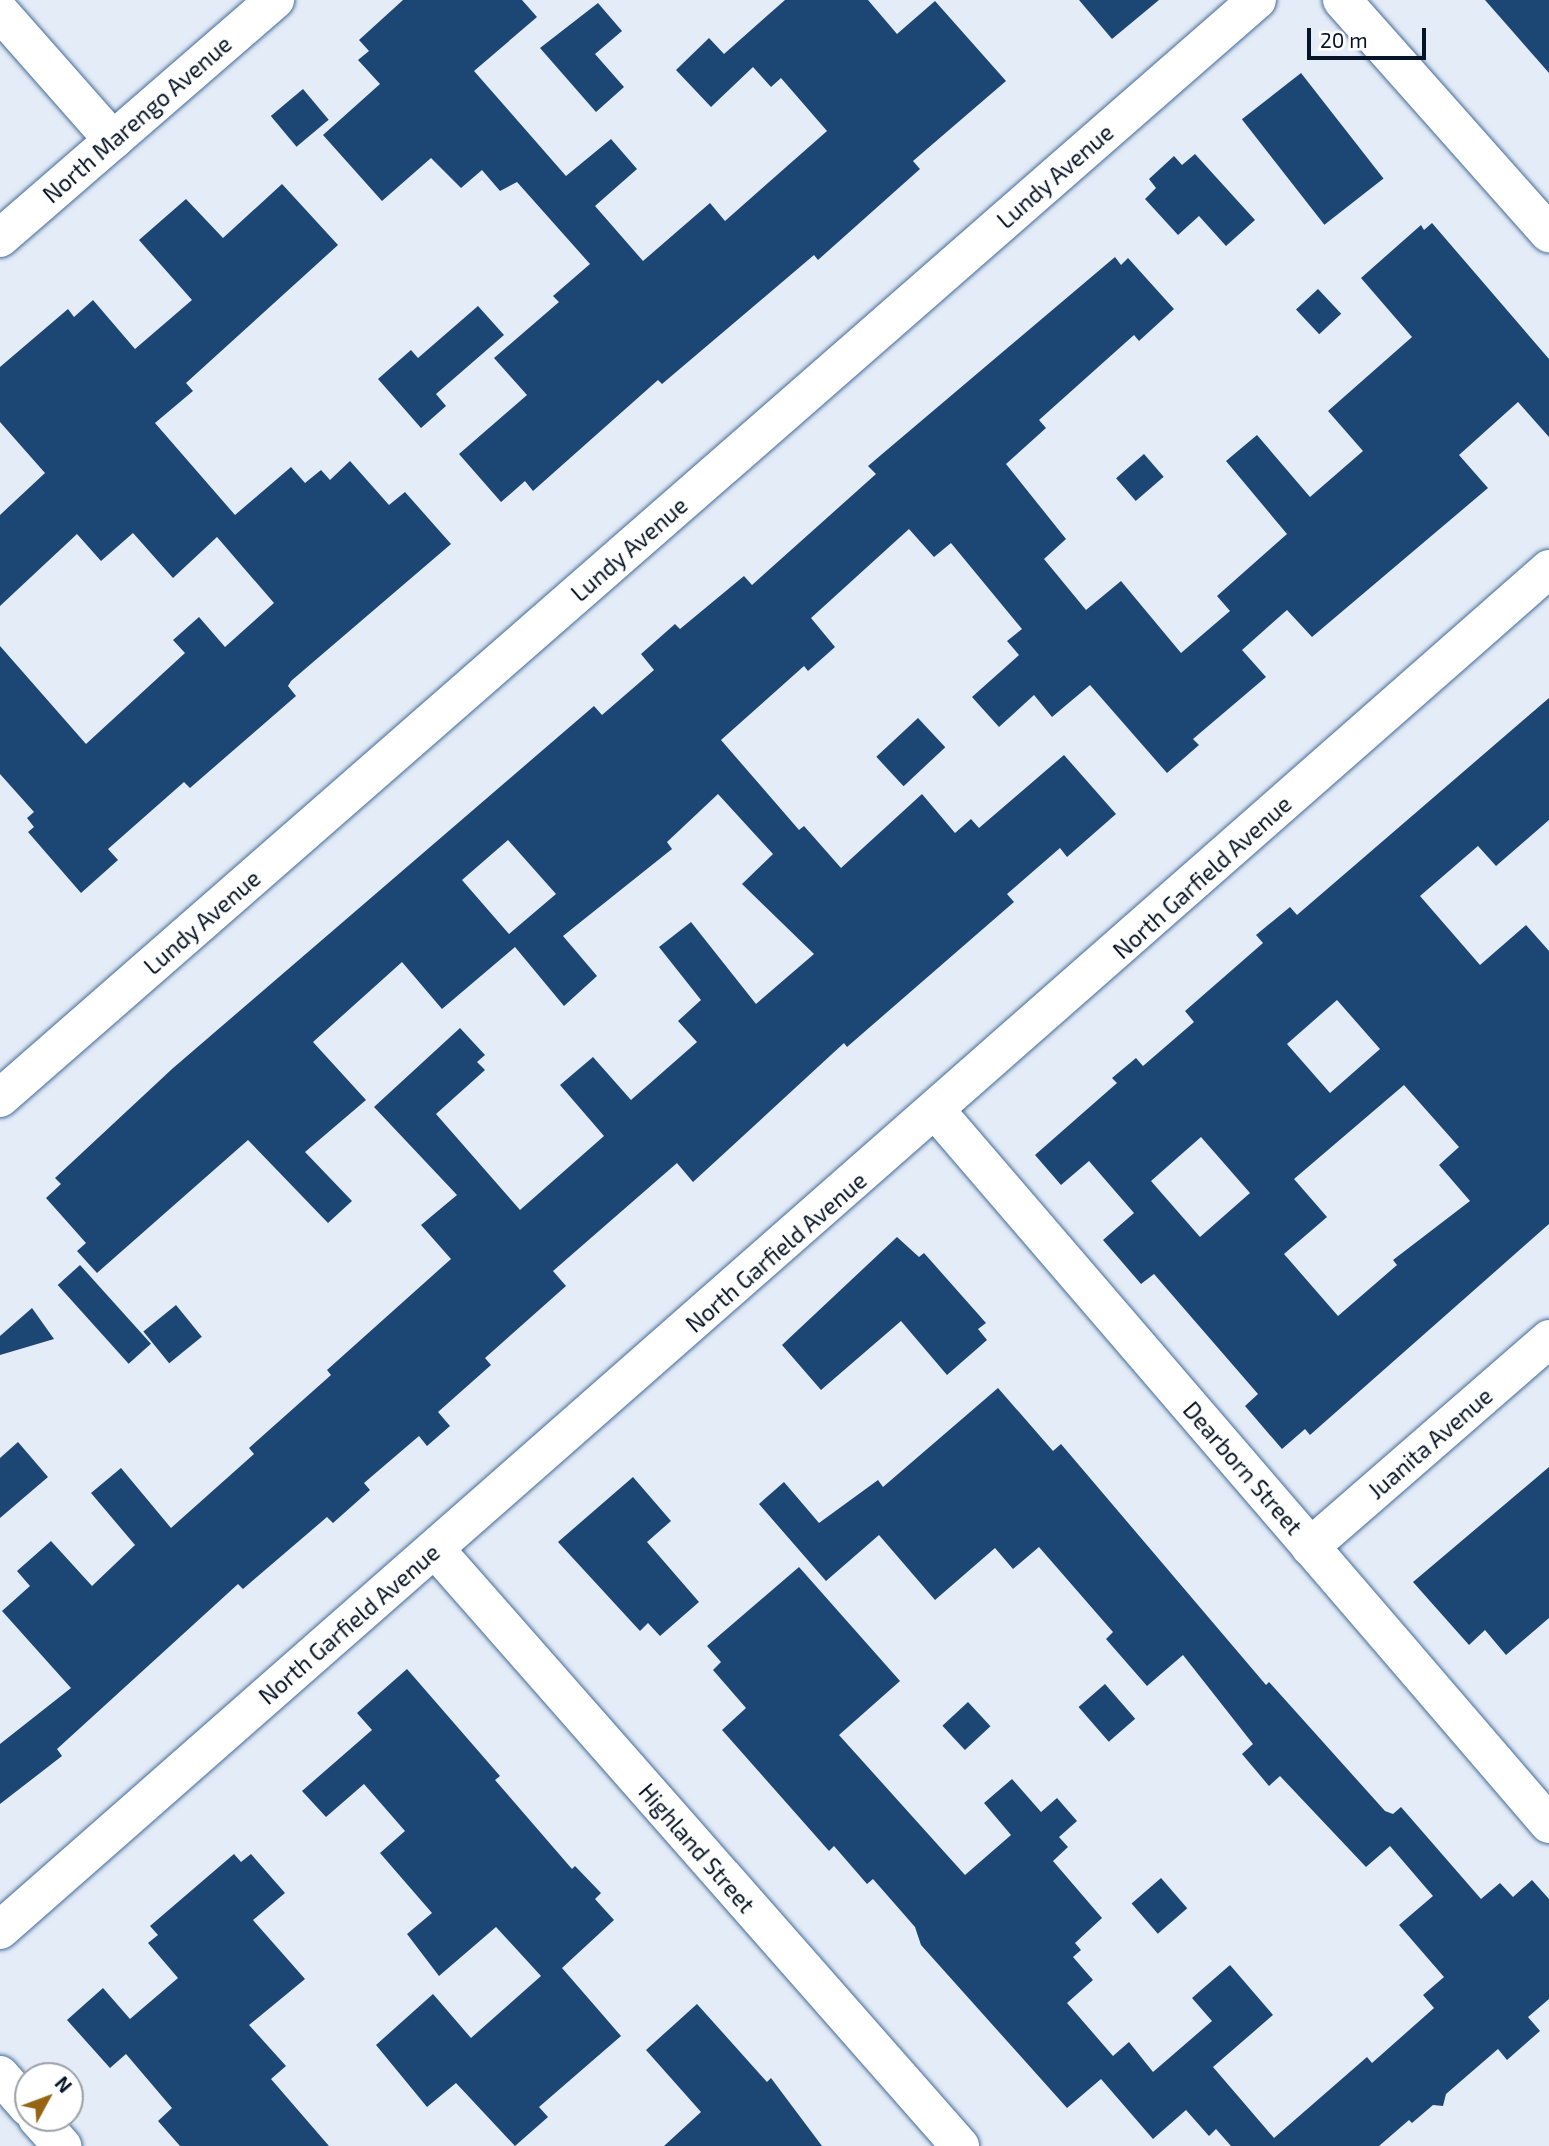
<!DOCTYPE html>
<style>
body{margin:0}
#map{position:relative;width:1549px;height:2146px;overflow:hidden;background:#e4ecf7;font-family:"Exo 2",sans-serif}
div>[style]{position:absolute}
.building>*{inset:0;background:#1c4674;transform-origin:0 0}
.roads{filter:drop-shadow(0 0 2px #446b99) drop-shadow(0 0 2px #446b99)}
.minor>*{height:38px;margin:-19px;padding:0 19px;transform-origin:19px;border-radius:19px;background:#fff}
.tertiary>*{height:38px;margin:-19px;padding:0 19px;transform-origin:19px;border-radius:19px;background:#fff}
span{translate:-50% -50%;white-space:nowrap;text-align:center;line-height:1.15;-webkit-text-stroke:7px #fff;paint-order:stroke}
.street-label{font-size:23px;color:#051426}
.north{position:absolute;left:14px;top:2062px;width:70px;height:70px;box-sizing:border-box;background:#fff;border:2px solid #9ba1a8;border-radius:50%;rotate:49deg;font-size:19px;font-weight:700;line-height:28px;text-align:center;color:#051426}
.north::after{content:'';display:block;margin:auto;width:24px;height:32px;background:#956415;clip-path:polygon(50% 0,100% 100%,50% 72%,0 100%)}
.scale{position:absolute;left:1307px;top:28px;width:119px;height:32px;box-sizing:border-box;border:4px solid #051426;border-top:0;padding-left:9px;font-size:21px;line-height:24px;white-space:nowrap;color:#051426;-webkit-text-stroke:5px #fff;paint-order:stroke}
</style>
<div id="map">
<div class="building">
<i style="clip-path:polygon(403px 0,522px 0,537px 17px,474px 71px,566px 176px,611px 139px,637px 169px,595px 206px,643px 261px,710px 203px,725px 221px,827px 131px,781px 78px,771px 87px,753px 67px,711px 107px,676px 70px,709px 38px,724px 54px,785px 0,868px 0,897px 34px,935px 1px,1006px 81px,913px 161px,920px 169px,818px 260px,814px 255px,662px 384px,658px 380px,533px 491px,525px 481px,501px 502px,459px 454px,527px 395px,494px 358px,559px 302px,553px 296px,590px 264px,517px 182px,500px 191px,482px 170px,461px 188px,431px 158px,382px 201px,323px 135px,380px 84px,358px 60px,369px 51px,359px 40px)"></i>
<i style="clip-path:polygon(1079px 0,1159px 0,1112px 39px)"></i>
<i style="clip-path:polygon(1485px 0,1549px 0,1549px 73px)"></i>
<i style="clip-path:polygon(598px 3px,622px 31px,595px 54px,624px 87px,596px 112px,540px 48px)"></i>
<i style="left:1301px;top:73px;width:134px;height:75px;rotate:52deg"></i>
<i style="left:303px;top:89px;width:40px;height:42px;rotate:50deg"></i>
<i style="clip-path:polygon(1195px 154px,1255px 220px,1226px 246px,1199px 216px,1178px 235px,1145px 199px,1156px 188px,1149px 179px,1174px 156px,1182px 165px)"></i>
<i style="clip-path:polygon(282px 184px,338px 245px,186px 383px,193px 391px,155px 423px,235px 515px,291px 467px,305px 483px,321px 470px,330px 480px,350px 461px,389px 505px,405px 492px,451px 544px,291px 681px,288px 686px,296px 696px,190px 788px,184px 782px,108px 849px,118px 860px,81px 893px,28px 832px,34px 827px,27px 818px,34px 812px,0 774px,0 646px,86px 744px,185px 653px,173px 640px,199px 617px,225px 647px,274px 603px,217px 537px,173px 578px,133px 533px,101px 561px,77px 534px,0 606px,0 515px,45px 473px,0 422px,0 367px,68px 309px,74px 317px,93px 300px,135px 349px,192px 300px,139px 240px,186px 199px,223px 238px)"></i>
<i style="clip-path:polygon(evenodd,1432px 223px,1549px 359px,1549px 437px,1518px 402px,1459px 455px,1488px 488px,1312px 637px,1287px 610px,1242px 650px,1266px 677px,1193px 739px,1199px 745px,1167px 773px,1090px 685px,1052px 717px,1034px 695px,999px 727px,972px 697px,1019px 655px,1007px 641px,1022px 629px,951px 543px,934px 557px,909px 529px,811px 618px,835px 647px,808px 671px,804px 666px,721px 740px,799px 830px,804px 826px,841px 868px,922px 794px,955px 833px,971px 819px,979px 828px,1064px 755px,1116px 814px,1067px 857px,1060px 848px,1007px 894px,1014px 902px,847px 1047px,844px 1043px,693px 1182px,677px 1163px,553px 1271px,566px 1286px,485px 1358px,491px 1365px,438px 1412px,450px 1426px,427px 1446px,419px 1436px,364px 1483px,370px 1490px,333px 1523px,327px 1517px,243px 1589px,238px 1584px,57px 1749px,62px 1756px,0 1804px,0 1744px,71px 1688px,2px 1611px,30px 1586px,17px 1571px,51px 1541px,92px 1586px,135px 1545px,91px 1493px,121px 1468px,171px 1528px,254px 1454px,249px 1448px,331px 1375px,327px 1370px,451px 1259px,421px 1225px,457px 1195px,374px 1107px,460px 1028px,485px 1055px,477px 1062px,485px 1070px,436px 1114px,520px 1210px,604px 1136px,560px 1085px,593px 1057px,631px 1100px,697px 1042px,678px 1021px,701px 1000px,659px 947px,691px 922px,756px 1004px,814px 954px,742px 884px,773px 854px,718px 794px,667px 842px,672px 849px,563px 936px,597px 976px,564px 1006px,515px 947px,442px 1009px,402px 962px,313px 1042px,366px 1100px,305px 1152px,352px 1201px,328px 1223px,248px 1140px,97px 1273px,77px 1251px,86px 1243px,46px 1198px,61px 1184px,55px 1178px,172px 1069px,594px 706px,602px 715px,654px 670px,641px 654px,675px 624px,680px 629px,744px 576px,752px 585px,876px 474px,868px 466px,1115px 257px,1121px 265px,1128px 258px,1174px 309px,1139px 341px,1134px 335px,1039px 420px,1046px 428px,1006px 464px,1066px 539px,1044px 559px,1086px 610px,1121px 581px,1181px 653px,1230px 611px,1217px 596px,1287px 534px,1226px 461px,1257px 435px,1310px 497px,1363px 451px,1328px 411px,1412px 337px,1361px 278px,1421px 225px,1424px 230px,1432px 223px,508px 840px,556px 894px,509px 934px,462px 880px,508px 840px)"></i>
<i style="left:1318px;top:289px;width:34px;height:30px;rotate:47deg"></i>
<i style="clip-path:polygon(478px 306px,504px 335px,436px 394px,446px 406px,421px 428px,378px 379px,411px 350px,418px 358px)"></i>
<i style="left:1144px;top:454px;width:30px;height:37px;rotate:49deg"></i>
<i style="clip-path:polygon(evenodd,1549px 698px,1549px 820px,1496px 866px,1478px 846px,1420px 896px,1480px 965px,1526px 925px,1549px 951px,1549px 1224px,1310px 1435px,1305px 1429px,1282px 1449px,1245px 1406px,1258px 1394px,1154px 1274px,1141px 1284px,1103px 1240px,1134px 1213px,1089px 1161px,1061px 1185px,1035px 1155px,1117px 1083px,1112px 1078px,1136px 1058px,1143px 1066px,1194px 1022px,1185px 1011px,1263px 943px,1256px 935px,1290px 907px,1297px 915px,1549px 698px,1337px 1000px,1380px 1049px,1330px 1093px,1287px 1044px,1337px 1000px,1549px 698px,1404px 1085px,1459px 1147px,1439px 1165px,1470px 1201px,1393px 1260px,1397px 1265px,1338px 1316px,1284px 1254px,1327px 1217px,1294px 1179px,1404px 1085px,1549px 698px,1201px 1137px,1250px 1193px,1200px 1237px,1151px 1181px,1201px 1137px)"></i>
<i style="left:918px;top:718px;width:40px;height:57px;rotate:47deg"></i>
<i style="clip-path:polygon(897px 1237px,919px 1257px,924px 1253px,986px 1323px,978px 1329px,987px 1340px,947px 1375px,901px 1321px,821px 1390px,782px 1345px)"></i>
<i style="left:80px;top:1265px;width:106px;height:30px;rotate:48deg"></i>
<i style="left:176px;top:1305px;width:41px;height:42px;rotate:51deg"></i>
<i style="clip-path:polygon(32px 1308px,54px 1339px,0 1355px,0 1336px)"></i>
<i style="clip-path:polygon(998px 1388px,1053px 1451px,1061px 1444px,1266px 1685px,1269px 1682px,1385px 1811px,1393px 1814px,1401px 1807px,1481px 1899px,1500px 1883px,1513px 1897px,1532px 1880px,1549px 1899px,1549px 1999px,1528px 2017px,1540px 2031px,1507px 2060px,1498px 2049px,1446px 2094px,1443px 2106px,1433px 2105px,1412px 2123px,1409px 2120px,1379px 2146px,1231px 2146px,1216px 2129px,1209px 2136px,1186px 2110px,1153px 2139px,1101px 2079px,1067px 2108px,921px 1945px,915px 1927px,873px 1879px,867px 1884px,834px 1846px,829px 1851px,722px 1730px,746px 1708px,713px 1670px,721px 1662px,707px 1646px,799px 1567px,900px 1681px,839px 1735px,965px 1875px,1011px 1835px,984px 1803px,1012px 1779px,1041px 1812px,1057px 1798px,1077px 1821px,1059px 1837px,1068px 1847px,1053px 1861px,1102px 1918px,1075px 1943px,1081px 1950px,1073px 1957px,1093px 1980px,1067px 2003px,1113px 2056px,1129px 2042px,1153px 2072px,1212px 2021px,1192px 1998px,1230px 1965px,1273px 2015px,1213px 2067px,1274px 2138px,1367px 2057px,1372px 2063px,1434px 2008px,1423px 1995px,1444px 1977px,1399px 1925px,1433px 1896px,1390px 1846px,1366px 1867px,1280px 1776px,1269px 1786px,1242px 1754px,1253px 1744px,1183px 1655px,1147px 1686px,1106px 1639px,1113px 1632px,1039px 1547px,1013px 1569px,995px 1548px,935px 1600px,879px 1535px,826px 1581px,759px 1504px,784px 1482px,819px 1523px,878px 1480px,883px 1487px)"></i>
<i style="clip-path:polygon(18px 1442px,48px 1477px,0 1518px,0 1458px)"></i>
<i style="clip-path:polygon(1549px 1467px,1549px 1618px,1506px 1655px,1485px 1630px,1469px 1645px,1413px 1582px)"></i>
<i style="clip-path:polygon(633px 1477px,671px 1521px,647px 1542px,699px 1602px,660px 1636px,648px 1623px,640px 1631px,558px 1542px)"></i>
<i style="clip-path:polygon(407px 1669px,500px 1776px,495px 1780px,572px 1869px,575px 1866px,601px 1893px,595px 1899px,614px 1920px,562px 1968px,621px 2036px,539px 2107px,548px 2117px,515px 2146px,456px 2083px,427px 2107px,376px 2045px,433px 1994px,471px 2038px,541px 1976px,496px 1927px,439px 1976px,407px 1934px,432px 1913px,380px 1853px,405px 1831px,364px 1784px,326px 1817px,302px 1791px,372px 1730px,357px 1713px)"></i>
<i style="left:1105px;top:1684px;width:46px;height:35px;rotate:49deg"></i>
<i style="left:968px;top:1702px;width:33px;height:35px;rotate:47deg"></i>
<i style="clip-path:polygon(234px 1854px,241px 1862px,251px 1854px,285px 1893px,253px 1920px,305px 1979px,249px 2025px,286px 2066px,271px 2079px,329px 2146px,180px 2146px,158px 2121px,172px 2108px,126px 2054px,110px 2068px,67px 2020px,103px 1988px,130px 2019px,178px 1978px,148px 1943px,158px 1935px,150px 1926px)"></i>
<i style="left:1161px;top:1878px;width:40px;height:39px;rotate:49deg"></i>
<i style="clip-path:polygon(697px 2004px,767px 2082px,771px 2078px,822px 2146px,664px 2146px,701px 2112px,646px 2050px)"></i>
</div>
<div class="roads">
<div class="minor">
<i style="left:1342px;top:0;width:312px;rotate:48.4deg"></i>
<i style="left:0;top:12px;width:171px;rotate:48.6deg"></i>
<i style="left:0;top:1098px;width:1669px;rotate:-41.14deg"></i>
<i style="left:937px;top:1112px;width:939px;rotate:49.32deg"></i>
<i style="left:1310px;top:1547px;width:317px;rotate:-41deg"></i>
<i style="left:435px;top:1549px;width:795px;rotate:48.67deg"></i>
<i style="left:0;top:1930px;width:2062px;rotate:-41.3deg"></i>
<i style="left:0;top:2075px;width:43px;rotate:48.8deg"></i>
<i style="left:37px;top:2118px;width:38px;rotate:48deg"></i>
</div>
<div class="tertiary">
<i style="left:0;top:238px;width:364px;rotate:-40.9deg"></i>
</div>
</div>
<div class="street-label">
<span style="left:137px;top:119px;rotate:-41deg">North Marengo Avenue</span>
<span style="left:1055px;top:176px;rotate:-41deg">Lundy Avenue</span>
<span style="left:629px;top:549px;rotate:-41deg">Lundy Avenue</span>
<span style="left:1202px;top:877px;rotate:-42deg">North Garfield Avenue</span>
<span style="left:202px;top:922px;rotate:-41deg">Lundy Avenue</span>
<span style="left:776px;top:1252px;rotate:-41deg">North Garfield Avenue</span>
<span style="left:1430px;top:1443px;rotate:-41deg">Juanita Avenue</span>
<span style="left:1243px;top:1468px;rotate:49deg">Dearborn Street</span>
<span style="left:349px;top:1624px;rotate:-41deg">North Garfield Avenue</span>
<span style="left:697px;top:1848px;rotate:49deg">Highland Street</span>
</div>
<div class="north">N</div>
<div class="scale">20 m</div>
</div>
